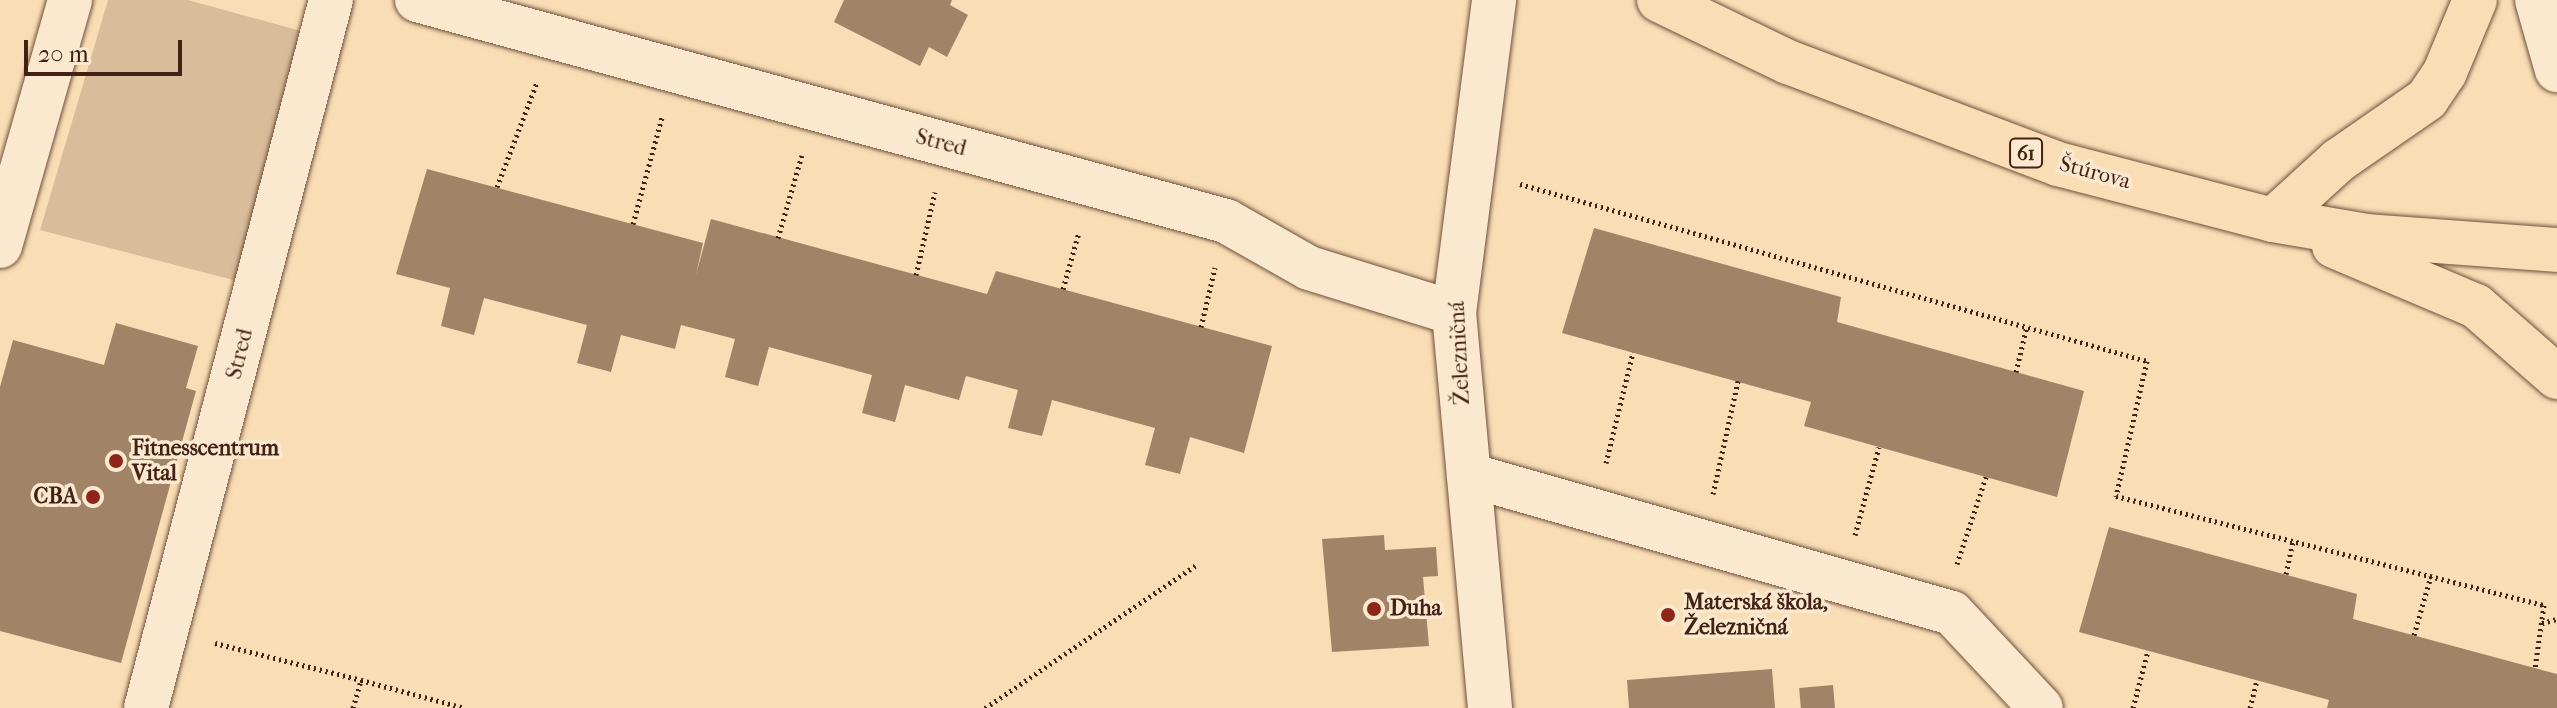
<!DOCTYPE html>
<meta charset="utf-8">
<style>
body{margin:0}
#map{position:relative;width:2557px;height:708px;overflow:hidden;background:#f8ddb5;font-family:"IM FELL French Canon",serif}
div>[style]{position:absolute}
.green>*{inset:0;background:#d9bd9a}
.building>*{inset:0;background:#a18368;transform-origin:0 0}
.path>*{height:5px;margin-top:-2.5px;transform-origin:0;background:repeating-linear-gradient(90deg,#432114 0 2px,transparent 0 6px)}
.roads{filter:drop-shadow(0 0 2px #70503c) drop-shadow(0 0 2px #70503c)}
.street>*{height:44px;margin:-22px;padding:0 22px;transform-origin:22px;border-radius:22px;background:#fae9cf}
.secondary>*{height:44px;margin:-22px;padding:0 22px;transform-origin:22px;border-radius:22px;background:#fae9cf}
.primary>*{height:44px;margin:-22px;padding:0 22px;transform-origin:22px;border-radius:22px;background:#f8ddb5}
.dots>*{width:22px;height:22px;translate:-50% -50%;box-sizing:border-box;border:4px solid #fae9cf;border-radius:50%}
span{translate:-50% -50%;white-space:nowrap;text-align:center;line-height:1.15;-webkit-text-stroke:7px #fae9cf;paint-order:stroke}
.shield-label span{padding:2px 6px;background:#fae9cf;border:2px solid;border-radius:6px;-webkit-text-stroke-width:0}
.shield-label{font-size:20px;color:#432114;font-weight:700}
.street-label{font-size:22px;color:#432114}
.poi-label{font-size:22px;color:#432114;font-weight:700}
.left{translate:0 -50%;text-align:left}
.right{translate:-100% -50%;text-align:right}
.scale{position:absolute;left:24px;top:40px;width:158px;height:36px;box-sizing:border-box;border:4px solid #432114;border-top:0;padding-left:10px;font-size:24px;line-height:28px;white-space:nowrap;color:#432114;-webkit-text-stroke:6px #fae9cf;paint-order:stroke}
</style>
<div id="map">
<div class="green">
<i style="clip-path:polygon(108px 0,188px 0,301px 31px,237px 281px,40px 230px)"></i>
</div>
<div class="building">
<i style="clip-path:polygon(844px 0,952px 0,950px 5px,968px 15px,947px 57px,929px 47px,920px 66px,834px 22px)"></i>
<i style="clip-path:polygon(427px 169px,703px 243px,696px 275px,711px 219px,987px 294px,996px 271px,1272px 346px,1244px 453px,1190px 437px,1180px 474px,1145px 465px,1155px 428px,1052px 400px,1042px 436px,1008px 428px,1018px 390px,966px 376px,959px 400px,905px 385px,895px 422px,862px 413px,872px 375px,769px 347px,758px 386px,725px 377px,735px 339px,681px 325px,675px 349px,621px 335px,611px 372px,577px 363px,587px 325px,484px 298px,474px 335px,441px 326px,450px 288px,396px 274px)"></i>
<i style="clip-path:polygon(1594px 228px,1841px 297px,1837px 322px,2084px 391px,2057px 497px,1804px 426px,1811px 402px,1562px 333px)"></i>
<i style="clip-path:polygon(116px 323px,198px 346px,186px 388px,196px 391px,121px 663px,0 631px,0 387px,13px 340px,104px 365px)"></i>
<i style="clip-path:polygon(2109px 527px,2357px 594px,2353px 619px,2557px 674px,2557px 708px,2327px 708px,2329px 700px,2079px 632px)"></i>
<i style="clip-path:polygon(1384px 535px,1385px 550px,1436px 547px,1438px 576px,1423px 577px,1429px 646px,1332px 652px,1322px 539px)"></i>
<i style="clip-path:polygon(1772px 669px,1775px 708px,1629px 708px,1627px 680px)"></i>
<i style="left:1833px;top:685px;width:23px;height:34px;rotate:85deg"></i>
</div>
<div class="path">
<i style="left:1520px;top:184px;width:652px;rotate:15.76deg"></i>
<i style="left:2147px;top:361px;width:139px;rotate:102.9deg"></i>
<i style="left:2116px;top:496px;width:442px;rotate:14.3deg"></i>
<i style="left:2544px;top:605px;width:64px;rotate:98.1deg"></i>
<i style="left:497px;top:187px;width:112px;rotate:-69.1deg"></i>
<i style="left:633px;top:224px;width:111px;rotate:-74.8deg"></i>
<i style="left:778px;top:238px;width:86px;rotate:-73.9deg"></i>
<i style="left:916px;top:275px;width:85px;rotate:-77.1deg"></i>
<i style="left:1063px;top:289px;width:59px;rotate:-74.3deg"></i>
<i style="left:1201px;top:327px;width:61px;rotate:-76.7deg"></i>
<i style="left:2016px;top:372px;width:47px;rotate:-76.6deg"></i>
<i style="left:1606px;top:463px;width:114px;rotate:-76.3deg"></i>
<i style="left:1713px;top:494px;width:116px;rotate:-77.5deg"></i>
<i style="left:1855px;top:535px;width:91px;rotate:-74.7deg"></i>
<i style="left:1957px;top:564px;width:92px;rotate:-71.6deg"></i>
<i style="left:2286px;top:574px;width:34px;rotate:-78deg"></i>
<i style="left:2542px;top:623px;width:16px;rotate:-15deg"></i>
<i style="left:2414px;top:635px;width:61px;rotate:-73.9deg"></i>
<i style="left:215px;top:643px;width:151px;rotate:14.2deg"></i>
<i style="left:353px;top:708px;width:29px;rotate:-74deg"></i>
<i style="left:361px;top:680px;width:108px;rotate:15.1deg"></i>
<i style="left:985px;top:708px;width:254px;rotate:-34.1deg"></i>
<i style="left:2133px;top:708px;width:59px;rotate:-75.3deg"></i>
<i style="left:2250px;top:708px;width:29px;rotate:-76deg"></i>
</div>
<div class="roads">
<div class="street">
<i style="left:417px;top:0;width:839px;rotate:15.28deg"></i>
<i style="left:1226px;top:221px;width:95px;rotate:29.5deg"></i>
<i style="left:1309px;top:268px;width:152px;rotate:17.2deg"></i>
<i style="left:0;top:246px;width:256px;rotate:-74.1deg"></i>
<i style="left:1469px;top:475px;width:502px;rotate:15.95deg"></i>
<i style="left:1952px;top:613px;width:130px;rotate:46.9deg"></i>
<i style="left:146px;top:708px;width:732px;rotate:-75.36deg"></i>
<i style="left:1490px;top:708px;width:397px;rotate:-95.2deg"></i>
<i style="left:1454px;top:313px;width:316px;rotate:-82.7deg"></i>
</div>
<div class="secondary">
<i style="left:2537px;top:0;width:73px;rotate:74.1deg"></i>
</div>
<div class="primary">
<i style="left:1659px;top:0;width:143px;rotate:25.7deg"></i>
<i style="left:1788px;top:62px;width:289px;rotate:20.7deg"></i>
<i style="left:2058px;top:164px;width:222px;rotate:14.6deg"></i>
<i style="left:2273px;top:220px;width:95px;rotate:9.7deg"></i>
<i style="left:2367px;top:236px;width:191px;rotate:4.2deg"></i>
<i style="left:2273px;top:220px;width:89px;rotate:-42.3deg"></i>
<i style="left:2339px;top:160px;width:107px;rotate:-34.7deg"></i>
<i style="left:2427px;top:99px;width:32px;rotate:-56deg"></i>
<i style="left:2445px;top:72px;width:78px;rotate:-67.4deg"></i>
<i style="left:2334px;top:246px;width:154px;rotate:22.9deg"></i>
<i style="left:2476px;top:306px;width:108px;rotate:41.2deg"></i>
</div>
</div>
<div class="dots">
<i style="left:116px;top:461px;background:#8f2418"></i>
<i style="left:93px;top:497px;background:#8f2418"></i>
<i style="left:1374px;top:609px;background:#8f2418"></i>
<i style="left:1668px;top:615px;background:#8f2418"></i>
</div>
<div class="shield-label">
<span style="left:2026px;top:153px">61</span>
</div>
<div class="street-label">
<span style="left:941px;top:143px;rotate:15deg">Stred</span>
<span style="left:2095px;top:173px;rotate:15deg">Štúrova</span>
<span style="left:1460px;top:353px;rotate:-93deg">Železničná</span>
<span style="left:240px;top:354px;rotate:-76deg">Stred</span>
</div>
<div class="poi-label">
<span class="left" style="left:132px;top:461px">Fitnesscentrum<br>Vital</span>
<span class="right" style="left:77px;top:497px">CBA</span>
<span class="left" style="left:1684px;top:615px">Materská škola,<br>Železničná</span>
<span class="left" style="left:1390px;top:609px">Duha</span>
</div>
<div class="scale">20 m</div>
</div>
